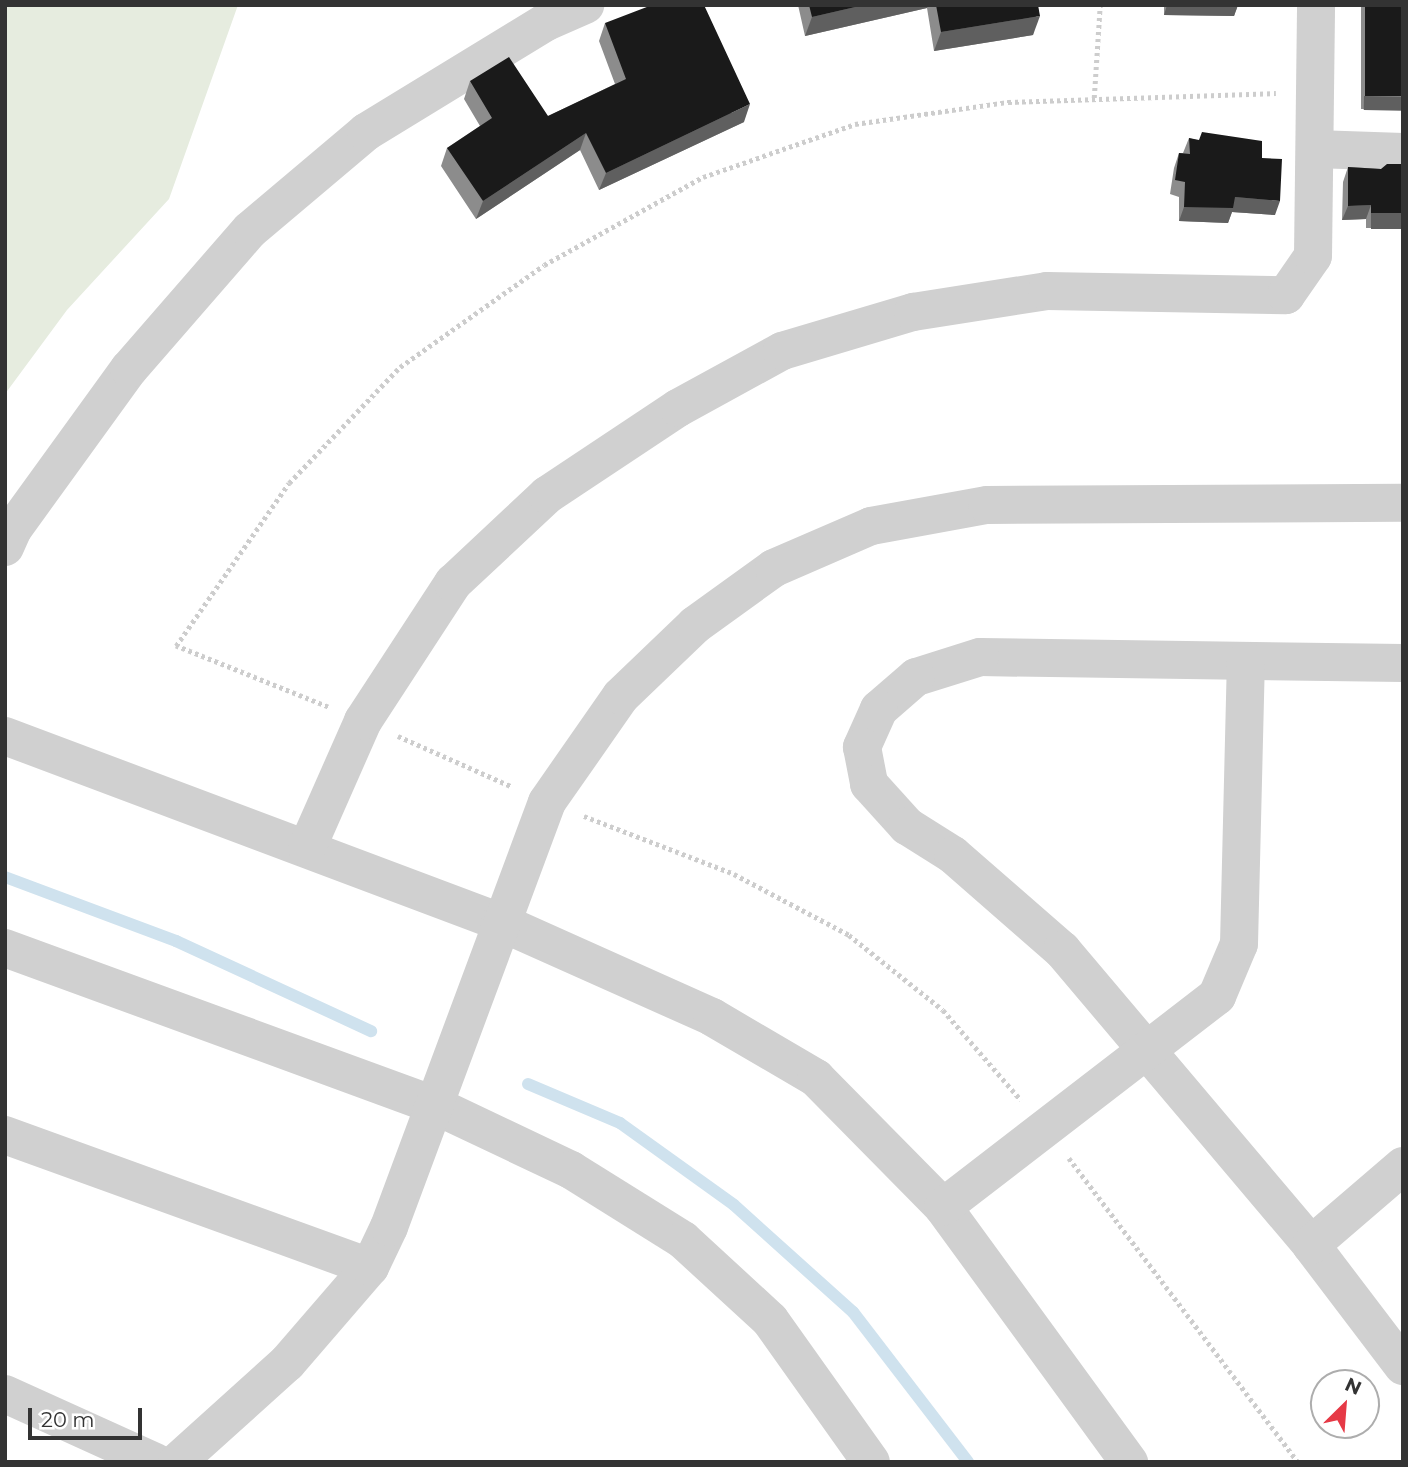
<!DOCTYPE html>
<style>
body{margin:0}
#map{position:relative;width:1408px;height:1467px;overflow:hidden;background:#fff;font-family:Montserrat,sans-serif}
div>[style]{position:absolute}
.green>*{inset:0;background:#e6ecdf}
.stream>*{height:12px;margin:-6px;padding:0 6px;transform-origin:6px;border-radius:6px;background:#cfe2ee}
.path>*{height:4.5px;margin-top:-2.25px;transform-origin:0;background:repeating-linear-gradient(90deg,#cdcdcd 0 3.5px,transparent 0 7px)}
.minor>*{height:38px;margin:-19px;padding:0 19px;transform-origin:19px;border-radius:19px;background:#d0d0d0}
.wall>*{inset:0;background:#8c8c8c;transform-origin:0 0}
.shaded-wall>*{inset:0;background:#5f5f5f;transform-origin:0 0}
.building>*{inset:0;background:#1a1a1a;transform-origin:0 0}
span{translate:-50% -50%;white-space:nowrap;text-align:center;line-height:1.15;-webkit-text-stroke:7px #fff;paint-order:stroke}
.frame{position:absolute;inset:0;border:7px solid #333;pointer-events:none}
.north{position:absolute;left:1310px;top:1369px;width:70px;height:70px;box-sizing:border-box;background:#fff;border:2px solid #adadad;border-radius:50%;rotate:25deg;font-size:19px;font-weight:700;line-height:28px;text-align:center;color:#333}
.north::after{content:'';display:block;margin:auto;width:24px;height:32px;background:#e63946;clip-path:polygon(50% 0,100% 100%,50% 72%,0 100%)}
.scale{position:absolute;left:28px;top:1408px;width:114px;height:32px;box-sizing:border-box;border:4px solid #333;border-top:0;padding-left:9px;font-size:21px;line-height:24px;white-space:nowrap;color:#333;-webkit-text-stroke:5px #fff;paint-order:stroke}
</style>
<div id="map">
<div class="green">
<i style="clip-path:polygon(5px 5px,238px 5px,169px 199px,67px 310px,5px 394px)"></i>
</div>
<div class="stream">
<i style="left:5px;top:877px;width:183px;rotate:20.5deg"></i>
<i style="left:176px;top:941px;width:215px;rotate:24.8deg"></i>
<i style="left:528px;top:1084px;width:100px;rotate:23deg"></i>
<i style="left:620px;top:1123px;width:140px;rotate:35.7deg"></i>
<i style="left:734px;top:1205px;width:160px;rotate:42deg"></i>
<i style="left:853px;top:1312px;width:189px;rotate:52.5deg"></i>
</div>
<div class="path">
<i style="left:1094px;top:98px;width:93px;rotate:-86.3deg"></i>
<i style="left:328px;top:707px;width:164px;rotate:-158.1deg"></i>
<i style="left:176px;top:646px;width:198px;rotate:-55.3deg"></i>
<i style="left:289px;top:483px;width:161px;rotate:-46.3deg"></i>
<i style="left:400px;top:367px;width:176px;rotate:-35.3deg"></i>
<i style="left:544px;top:265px;width:182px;rotate:-29deg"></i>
<i style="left:703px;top:177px;width:161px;rotate:-19.2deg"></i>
<i style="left:855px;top:124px;width:155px;rotate:-8.2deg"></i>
<i style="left:1008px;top:102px;width:268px;rotate:-1.9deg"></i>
<i style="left:398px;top:736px;width:124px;rotate:23.9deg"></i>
<i style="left:584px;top:816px;width:161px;rotate:21.1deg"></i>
<i style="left:734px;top:874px;width:130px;rotate:27.9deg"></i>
<i style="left:849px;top:935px;width:120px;rotate:38.6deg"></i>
<i style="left:943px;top:1010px;width:119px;rotate:49.1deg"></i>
<i style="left:1069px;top:1158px;width:381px;rotate:53deg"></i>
</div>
<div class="minor">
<i style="left:1315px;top:149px;width:88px;rotate:2deg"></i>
<i style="left:5px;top:547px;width:20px;rotate:-66deg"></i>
<i style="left:13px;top:529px;width:198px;rotate:-54.1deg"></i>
<i style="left:129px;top:369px;width:184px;rotate:-49deg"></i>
<i style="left:250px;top:230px;width:152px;rotate:-40.2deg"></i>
<i style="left:366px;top:132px;width:211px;rotate:-31.4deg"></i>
<i style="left:546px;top:22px;width:43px;rotate:-23.6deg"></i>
<i style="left:1403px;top:663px;width:423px;rotate:-179.2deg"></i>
<i style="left:980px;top:657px;width:67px;rotate:162.6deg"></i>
<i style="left:916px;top:677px;width:49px;rotate:139.1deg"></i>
<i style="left:879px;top:709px;width:42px;rotate:114.1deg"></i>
<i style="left:862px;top:747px;width:38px;rotate:79deg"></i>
<i style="left:869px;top:784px;width:57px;rotate:47.9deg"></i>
<i style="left:907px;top:826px;width:54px;rotate:32.2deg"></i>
<i style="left:953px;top:855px;width:145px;rotate:41.1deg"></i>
<i style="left:1062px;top:950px;width:386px;rotate:49.8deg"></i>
<i style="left:1311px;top:1245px;width:152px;rotate:52.8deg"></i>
<i style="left:5px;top:736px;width:529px;rotate:20.59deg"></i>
<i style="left:500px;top:922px;width:232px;rotate:24.1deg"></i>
<i style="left:712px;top:1017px;width:121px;rotate:30.4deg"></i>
<i style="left:816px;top:1078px;width:181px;rotate:45.4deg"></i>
<i style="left:943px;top:1207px;width:316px;rotate:53.9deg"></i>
<i style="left:307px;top:848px;width:139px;rotate:-66.2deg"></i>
<i style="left:363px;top:721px;width:165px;rotate:-56.9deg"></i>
<i style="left:453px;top:583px;width:129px;rotate:-43.1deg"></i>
<i style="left:547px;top:495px;width:157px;rotate:-33.6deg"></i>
<i style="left:678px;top:408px;width:119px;rotate:-28.7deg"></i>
<i style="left:782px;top:351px;width:137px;rotate:-16.6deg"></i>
<i style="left:913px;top:312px;width:136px;rotate:-8.9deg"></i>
<i style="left:1047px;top:291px;width:239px;rotate:1deg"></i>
<i style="left:1286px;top:295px;width:47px;rotate:-55.3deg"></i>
<i style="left:1313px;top:256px;width:251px;rotate:-89.3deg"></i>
<i style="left:5px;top:948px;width:457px;rotate:20.1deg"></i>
<i style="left:434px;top:1105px;width:152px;rotate:25.4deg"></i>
<i style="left:571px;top:1170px;width:132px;rotate:32deg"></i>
<i style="left:683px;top:1240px;width:118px;rotate:42.6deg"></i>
<i style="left:770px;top:1320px;width:174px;rotate:54.6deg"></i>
<i style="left:5px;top:1135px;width:388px;rotate:19.9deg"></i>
<i style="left:943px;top:1207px;width:346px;rotate:-37.6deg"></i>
<i style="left:1217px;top:996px;width:56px;rotate:-67.1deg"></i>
<i style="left:1239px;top:944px;width:283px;rotate:-88.6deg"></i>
<i style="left:1311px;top:1245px;width:121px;rotate:-40.7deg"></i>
<i style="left:5px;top:1394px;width:165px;rotate:24.4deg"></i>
<i style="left:177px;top:1462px;width:148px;rotate:-42deg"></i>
<i style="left:287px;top:1363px;width:127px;rotate:-49.2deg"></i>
<i style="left:370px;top:1267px;width:44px;rotate:-64.6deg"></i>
<i style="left:389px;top:1227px;width:453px;rotate:-69.6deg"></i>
<i style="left:547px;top:802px;width:129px;rotate:-55.1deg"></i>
<i style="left:621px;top:696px;width:103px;rotate:-43.8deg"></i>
<i style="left:695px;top:625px;width:97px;rotate:-35.8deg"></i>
<i style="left:774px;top:568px;width:106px;rotate:-23.4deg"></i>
<i style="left:871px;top:526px;width:118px;rotate:-10.3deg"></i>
<i style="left:987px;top:505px;width:416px;rotate:-0.3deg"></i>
</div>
<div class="wall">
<i style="clip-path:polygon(798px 5px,1038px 5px,1033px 35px,934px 51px,927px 8px,805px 36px)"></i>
<i style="clip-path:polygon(1164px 5px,1238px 5px,1234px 16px,1164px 15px)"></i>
<i style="left:1361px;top:5px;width:42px;height:104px"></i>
<i style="clip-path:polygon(605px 23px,744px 122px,599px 190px,580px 150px,476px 219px,441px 166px,447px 148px,480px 126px,464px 99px,470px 81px,548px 116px,615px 84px,599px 41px)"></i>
<i style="clip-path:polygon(1189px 138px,1262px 158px,1275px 215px,1232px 212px,1228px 223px,1179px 221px,1179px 197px,1170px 194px,1174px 168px,1179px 153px,1183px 153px)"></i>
<i style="clip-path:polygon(1403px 164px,1403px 228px,1366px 228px,1366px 219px,1342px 220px,1343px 182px,1348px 167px,1381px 169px)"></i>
</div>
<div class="shaded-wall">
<i style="clip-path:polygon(864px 5px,928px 5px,927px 8px,805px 36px,812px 17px)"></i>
<i style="clip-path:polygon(1167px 5px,1238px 5px,1234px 16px,1164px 15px)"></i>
<i style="clip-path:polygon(1040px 16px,1033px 35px,934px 51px,941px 32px)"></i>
<i style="left:1364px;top:96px;width:39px;height:14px;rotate:1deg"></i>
<i style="clip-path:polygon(750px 104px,744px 122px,599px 190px,606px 173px)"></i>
<i style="clip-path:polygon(586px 133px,580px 150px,476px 219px,483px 201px)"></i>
<i style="clip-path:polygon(1235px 197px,1280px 201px,1275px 215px,1232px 212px,1228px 223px,1179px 221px,1184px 207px)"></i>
<i style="clip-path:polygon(1371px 205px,1366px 219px,1342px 220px,1348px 206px)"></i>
<i style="left:1371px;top:213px;width:32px;height:16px"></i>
</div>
<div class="building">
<i style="clip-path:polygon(652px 5px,704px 5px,750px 104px,606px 173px,586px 133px,483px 201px,447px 148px,492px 118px,470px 81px,509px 57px,548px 116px,626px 79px,605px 23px)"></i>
<i style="clip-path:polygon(809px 5px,864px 5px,812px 17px)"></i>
<i style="clip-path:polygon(936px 5px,1038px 5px,1040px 16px,941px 32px)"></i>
<i style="left:1365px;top:5px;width:38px;height:91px"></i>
<i style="clip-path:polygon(1202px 132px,1262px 141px,1262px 158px,1282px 159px,1280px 201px,1235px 197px,1233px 208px,1184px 207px,1185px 182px,1175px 180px,1179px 153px,1190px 154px,1189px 138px,1199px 140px)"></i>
<i style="clip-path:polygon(1387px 164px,1403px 164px,1403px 213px,1371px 213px,1371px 205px,1348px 206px,1348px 167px,1381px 169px)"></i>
</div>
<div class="frame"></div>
<div class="north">N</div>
<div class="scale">20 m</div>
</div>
